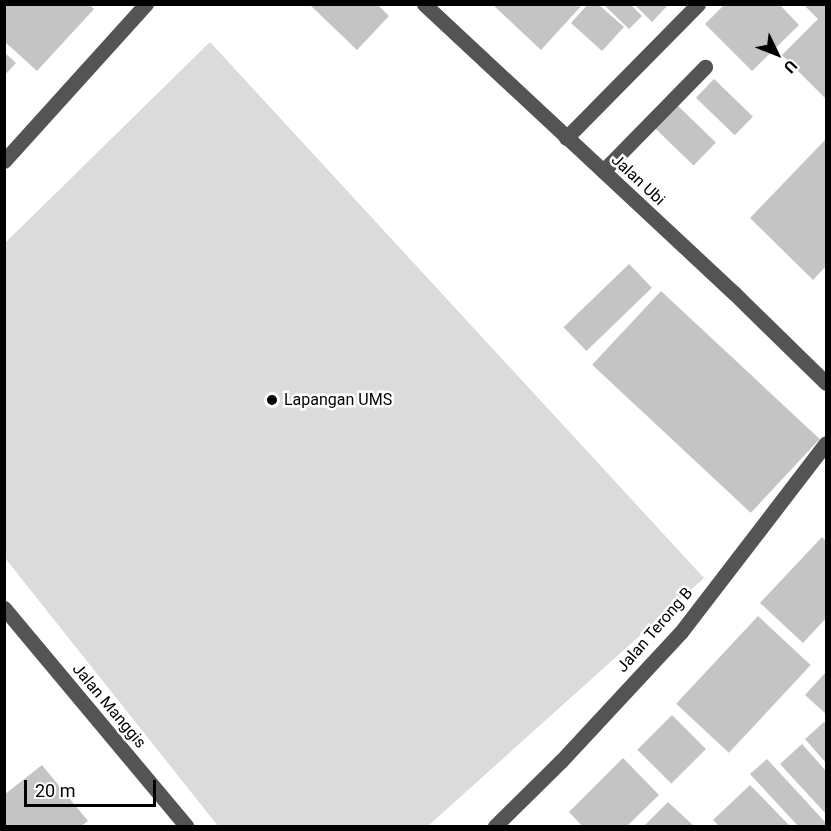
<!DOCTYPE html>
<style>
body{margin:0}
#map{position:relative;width:831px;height:831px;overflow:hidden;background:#fff;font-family:Roboto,sans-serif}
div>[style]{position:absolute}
.green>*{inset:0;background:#dbdbdb}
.building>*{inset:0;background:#c4c4c4;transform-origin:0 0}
.minor>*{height:15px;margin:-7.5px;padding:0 7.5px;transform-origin:7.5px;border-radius:7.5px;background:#545454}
.dots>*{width:16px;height:16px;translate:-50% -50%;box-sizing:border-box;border:3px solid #fff;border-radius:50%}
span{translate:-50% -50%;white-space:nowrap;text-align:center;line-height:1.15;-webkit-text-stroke:5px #fff;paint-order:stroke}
.street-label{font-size:16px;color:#000}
.poi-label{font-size:16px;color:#000}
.left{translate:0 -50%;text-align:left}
.frame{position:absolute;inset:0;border:6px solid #000;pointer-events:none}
.north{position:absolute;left:747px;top:24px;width:60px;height:60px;-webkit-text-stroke:4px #fff;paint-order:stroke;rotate:133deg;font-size:16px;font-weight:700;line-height:24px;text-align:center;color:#000}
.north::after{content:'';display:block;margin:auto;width:21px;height:27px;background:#000;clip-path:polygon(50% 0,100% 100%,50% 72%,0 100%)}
.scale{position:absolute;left:24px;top:780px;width:132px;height:27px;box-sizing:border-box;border:3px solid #000;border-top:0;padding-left:8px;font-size:18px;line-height:21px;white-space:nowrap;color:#000;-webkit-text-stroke:4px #fff;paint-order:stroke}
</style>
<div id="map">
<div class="green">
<i style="clip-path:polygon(210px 42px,704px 578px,428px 826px,218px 826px,5px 558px,5px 243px)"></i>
</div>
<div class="building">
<i style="clip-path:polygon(4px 4px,89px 4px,94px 9px,37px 71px,4px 41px)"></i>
<i style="clip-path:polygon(309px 4px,377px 4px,389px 16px,357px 50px)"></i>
<i style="clip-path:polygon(492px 4px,583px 4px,541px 50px)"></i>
<i style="clip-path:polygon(588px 4px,598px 4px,624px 27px,602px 51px,571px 23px)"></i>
<i style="clip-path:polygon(603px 4px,630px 4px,642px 16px,629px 29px)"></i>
<i style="clip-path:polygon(634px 4px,669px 4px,652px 22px)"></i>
<i style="clip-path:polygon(725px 4px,779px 4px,799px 25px,752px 71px,705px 24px)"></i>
<i style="clip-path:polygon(803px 4px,826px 4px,826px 99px,782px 55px,818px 19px)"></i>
<i style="clip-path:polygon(4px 52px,16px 63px,4px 76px)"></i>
<i style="left:714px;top:79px;width:54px;height:26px;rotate:44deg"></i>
<i style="left:677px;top:105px;width:54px;height:32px;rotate:44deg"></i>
<i style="clip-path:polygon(826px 139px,826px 266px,813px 280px,750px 218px)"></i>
<i style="left:629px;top:264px;width:33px;height:91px;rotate:46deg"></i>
<i style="left:661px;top:291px;width:217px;height:101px;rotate:43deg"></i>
<i style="clip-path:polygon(822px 537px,826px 541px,826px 618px,803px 643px,760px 603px)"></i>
<i style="left:758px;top:616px;width:72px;height:120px;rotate:43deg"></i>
<i style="clip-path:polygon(826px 672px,826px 714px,805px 695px)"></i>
<i style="left:672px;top:715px;width:48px;height:49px;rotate:45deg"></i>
<i style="clip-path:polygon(824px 722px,826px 724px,826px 763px,805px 739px)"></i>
<i style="clip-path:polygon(802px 744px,826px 771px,826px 814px,780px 764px)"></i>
<i style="clip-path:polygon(623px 758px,659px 795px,627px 826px,582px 826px,569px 812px)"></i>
<i style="clip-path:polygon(767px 759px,826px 823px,826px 826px,798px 826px,750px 774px)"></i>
<i style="clip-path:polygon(42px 765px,88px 821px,81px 826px,4px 826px,4px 795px)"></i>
<i style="clip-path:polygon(750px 785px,790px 826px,719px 826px,713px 820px)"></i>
<i style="clip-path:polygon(668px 802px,694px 826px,644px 826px)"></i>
</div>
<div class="minor">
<i style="left:424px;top:4px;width:424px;rotate:43deg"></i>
<i style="left:734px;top:293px;width:129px;rotate:44.4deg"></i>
<i style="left:566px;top:138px;width:188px;rotate:-45.4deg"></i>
<i style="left:4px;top:161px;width:212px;rotate:-47.9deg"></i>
<i style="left:603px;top:171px;width:146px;rotate:-45.6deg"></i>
<i style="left:4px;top:608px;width:284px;rotate:50.1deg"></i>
<i style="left:495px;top:826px;width:93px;rotate:-44.6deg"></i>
<i style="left:561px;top:761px;width:176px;rotate:-47.1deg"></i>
<i style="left:681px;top:632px;width:238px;rotate:-52.5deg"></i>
</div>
<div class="dots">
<i style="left:272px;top:400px;background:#000"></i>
</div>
<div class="street-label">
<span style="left:638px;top:180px;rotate:43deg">Jalan Ubi</span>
<span style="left:655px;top:630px;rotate:-49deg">Jalan Terong B</span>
<span style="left:109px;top:706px;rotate:50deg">Jalan Manggis</span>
</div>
<div class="poi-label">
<span class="left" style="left:284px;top:400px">Lapangan UMS</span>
</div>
<div class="frame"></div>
<div class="north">U</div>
<div class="scale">20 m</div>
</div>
